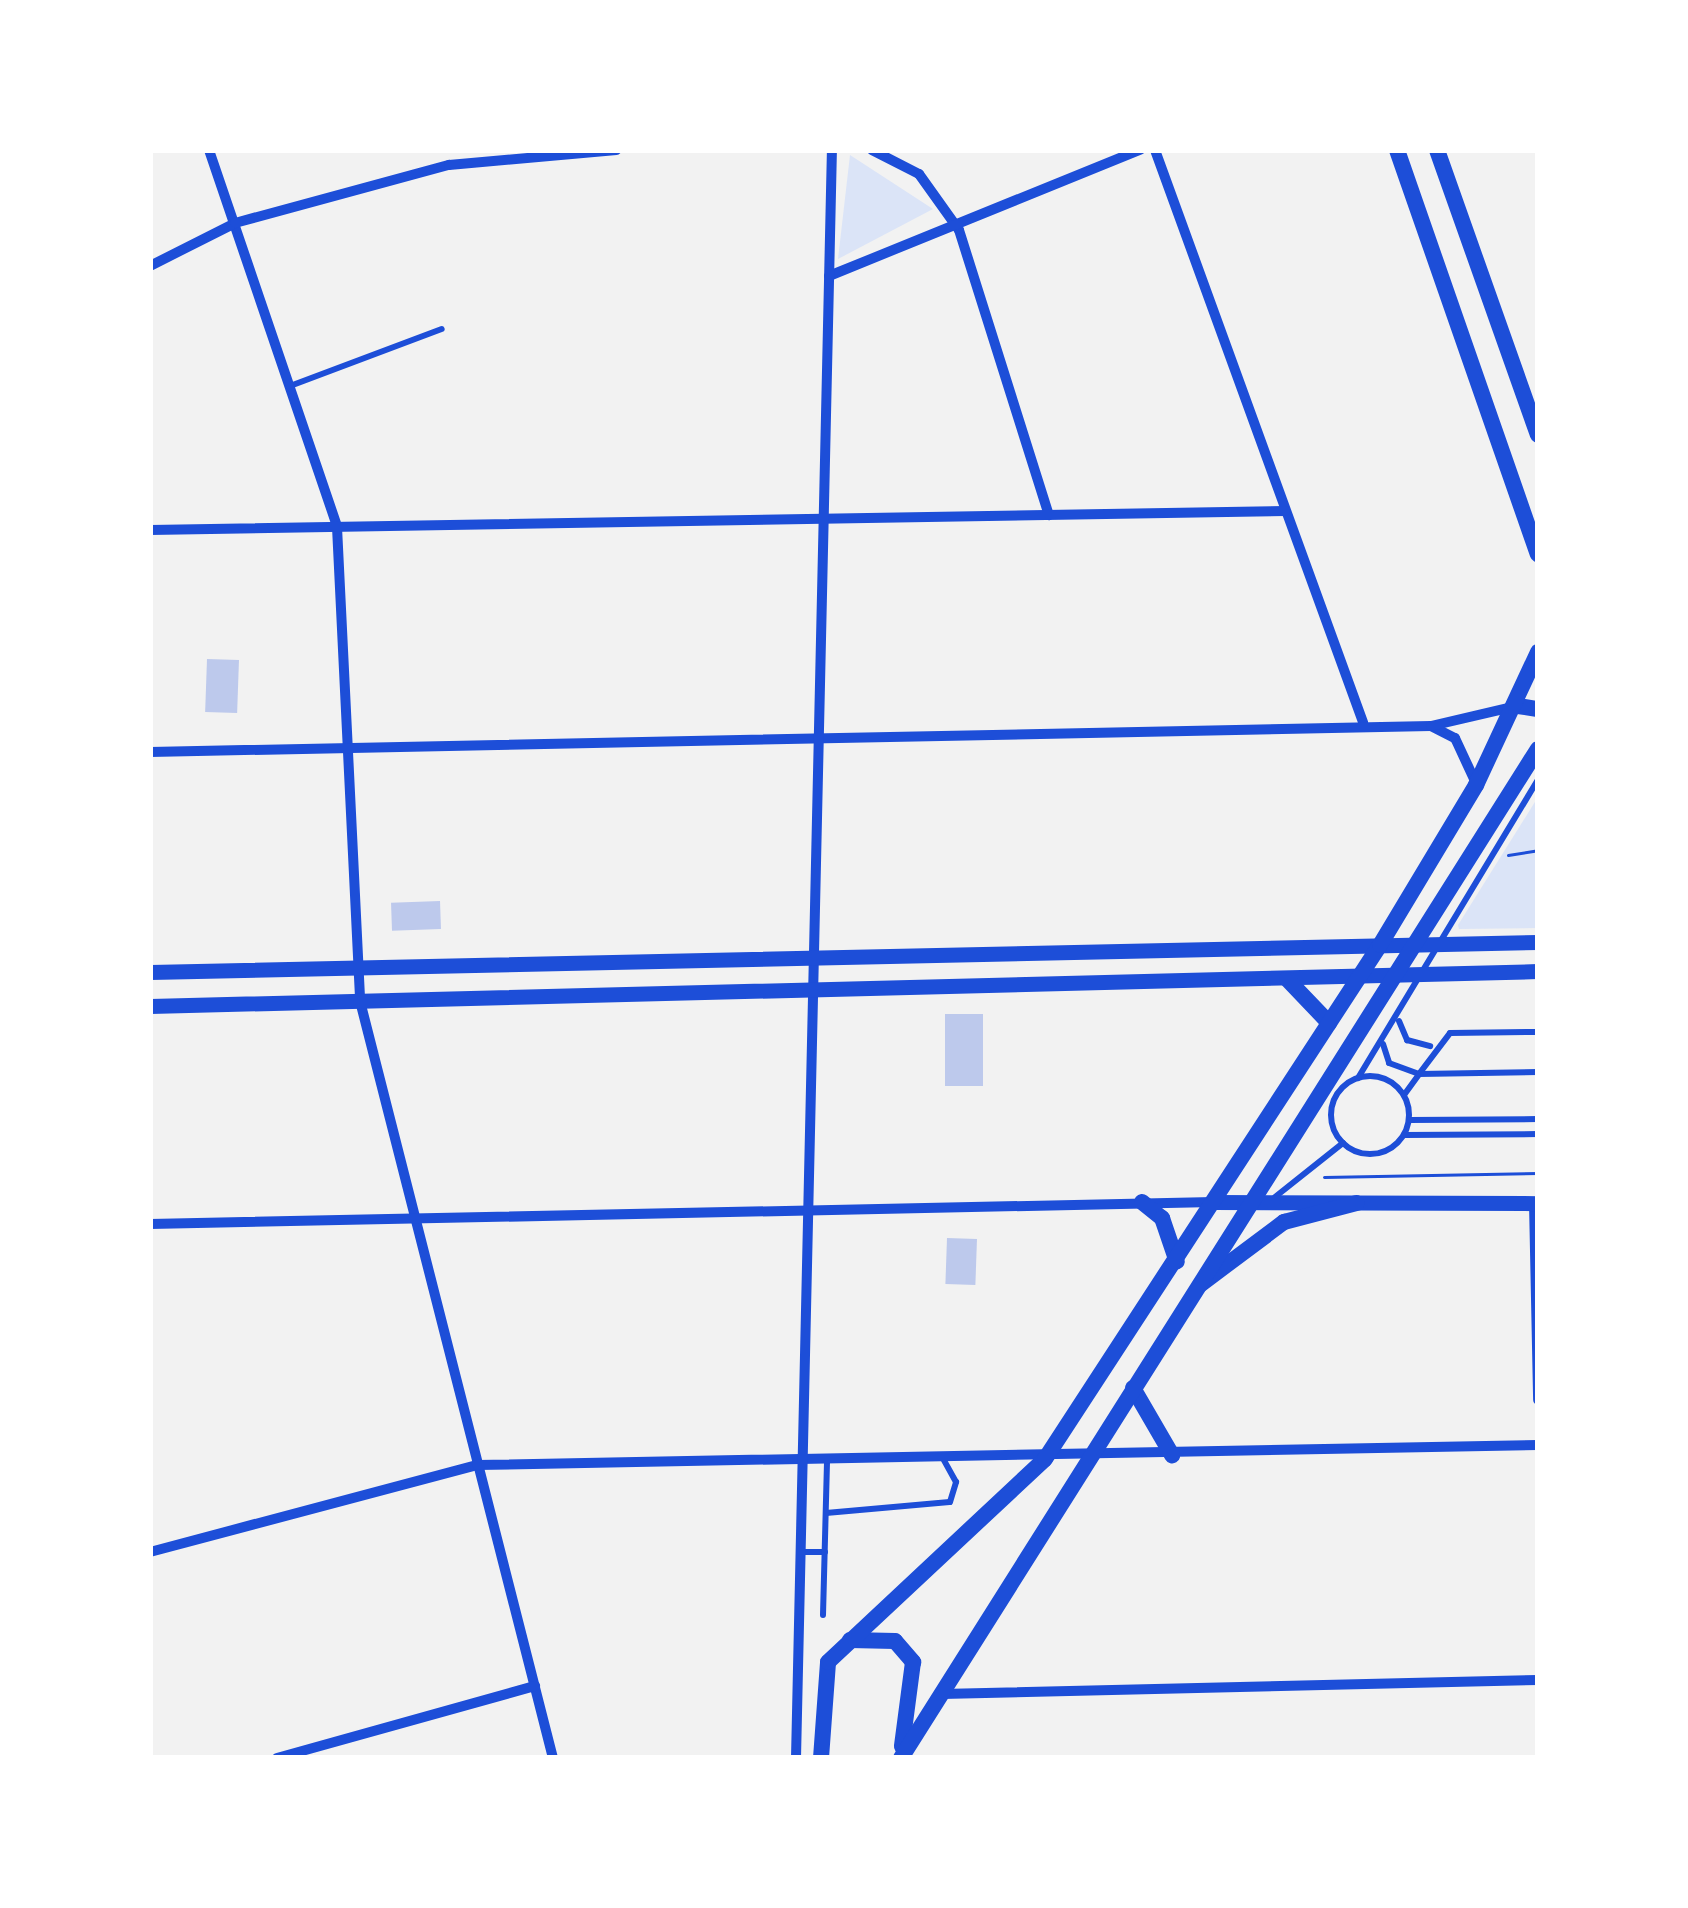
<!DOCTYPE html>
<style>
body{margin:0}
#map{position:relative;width:1688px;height:1908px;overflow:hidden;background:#f2f2f2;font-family:"Golos Text",sans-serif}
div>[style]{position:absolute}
.green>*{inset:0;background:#dbe4f7}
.building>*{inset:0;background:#bdc9ec;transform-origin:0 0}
.path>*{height:3px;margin:-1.5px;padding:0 1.5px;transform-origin:1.5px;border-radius:1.5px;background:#1d4ed8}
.service>*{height:6px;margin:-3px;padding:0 3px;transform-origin:3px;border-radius:3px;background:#1d4ed8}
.service>.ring{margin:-3px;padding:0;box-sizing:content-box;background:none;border:6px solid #1d4ed8;border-radius:50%}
.minor>*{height:10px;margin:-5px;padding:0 5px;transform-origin:5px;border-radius:5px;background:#1d4ed8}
.secondary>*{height:15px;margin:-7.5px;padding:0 7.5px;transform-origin:7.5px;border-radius:7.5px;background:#1d4ed8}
.primary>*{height:16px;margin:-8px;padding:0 8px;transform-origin:8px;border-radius:8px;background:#1d4ed8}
span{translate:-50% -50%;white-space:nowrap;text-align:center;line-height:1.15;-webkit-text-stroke:9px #fff;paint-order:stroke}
.frame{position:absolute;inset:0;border:153px solid #fff;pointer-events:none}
</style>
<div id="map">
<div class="green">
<i style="clip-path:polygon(850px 155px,933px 209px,838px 259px)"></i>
<i style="clip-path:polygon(1538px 797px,1538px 928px,1459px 929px,1458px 925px)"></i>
</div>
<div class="building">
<i style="left:207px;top:659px;width:32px;height:53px;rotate:2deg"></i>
<i style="left:440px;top:901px;width:28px;height:49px;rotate:88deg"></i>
<i style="left:945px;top:1014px;width:38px;height:72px"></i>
<i style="left:947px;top:1238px;width:30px;height:46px;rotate:2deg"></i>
</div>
<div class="path">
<i style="left:1508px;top:855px;width:30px;rotate:-9deg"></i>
<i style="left:1324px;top:1177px;width:214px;rotate:-1.1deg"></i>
</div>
<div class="service">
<i style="left:290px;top:386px;width:162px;rotate:-20.6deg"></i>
<i style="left:1399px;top:1021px;width:21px;rotate:67deg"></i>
<i style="left:1407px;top:1040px;width:24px;rotate:15deg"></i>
<i style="left:1383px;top:1044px;width:20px;rotate:72deg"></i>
<i style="left:1389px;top:1063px;width:32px;rotate:20deg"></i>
<i style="left:1419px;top:1074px;width:51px;rotate:-52.9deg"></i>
<i style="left:1450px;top:1033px;width:88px;rotate:-0.7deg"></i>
<i class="ring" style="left:1331px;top:1076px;width:72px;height:72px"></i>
<i style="left:1358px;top:1078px;width:348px;rotate:-58.9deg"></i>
<i style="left:1404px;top:1095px;width:26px;rotate:-54deg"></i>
<i style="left:1419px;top:1074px;width:119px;rotate:-1deg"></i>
<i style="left:1410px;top:1120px;width:128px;rotate:-0.4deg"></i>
<i style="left:1404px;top:1135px;width:134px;rotate:-0.4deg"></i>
<i style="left:1275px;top:1197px;width:87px;rotate:-38.5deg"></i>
<i style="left:826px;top:1513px;width:124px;rotate:-5.1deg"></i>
<i style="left:950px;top:1502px;width:21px;rotate:-73deg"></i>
<i style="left:956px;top:1482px;width:25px;rotate:-119deg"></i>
<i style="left:803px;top:1552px;width:22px"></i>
<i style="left:823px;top:1615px;width:155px;rotate:-88.5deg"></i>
</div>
<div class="minor">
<i style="left:209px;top:150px;width:398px;rotate:71.2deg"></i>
<i style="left:337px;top:527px;width:475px;rotate:87.2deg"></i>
<i style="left:360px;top:1001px;width:781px;rotate:75.7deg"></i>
<i style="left:872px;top:150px;width:53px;rotate:27.1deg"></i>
<i style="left:919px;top:174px;width:69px;rotate:54.5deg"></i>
<i style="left:959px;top:230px;width:299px;rotate:72.5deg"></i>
<i style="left:1155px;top:150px;width:609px;rotate:70.02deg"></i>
<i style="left:150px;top:266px;width:95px;rotate:-26.8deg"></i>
<i style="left:235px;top:223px;width:222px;rotate:-15.2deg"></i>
<i style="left:449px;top:165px;width:168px;rotate:-5.1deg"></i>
<i style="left:829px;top:276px;width:336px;rotate:-22.1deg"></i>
<i style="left:150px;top:530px;width:1135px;rotate:-0.96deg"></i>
<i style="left:1431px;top:726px;width:27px;rotate:27deg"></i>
<i style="left:1455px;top:738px;width:47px;rotate:65.1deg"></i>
<i style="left:150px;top:752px;width:1281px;rotate:-1.16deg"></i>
<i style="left:1431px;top:726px;width:83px;rotate:-13.2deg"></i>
<i style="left:1534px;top:1203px;width:197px;rotate:88.8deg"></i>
<i style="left:150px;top:1224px;width:1064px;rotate:-1.18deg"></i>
<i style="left:150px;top:1552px;width:338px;rotate:-14.9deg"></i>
<i style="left:477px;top:1465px;width:1061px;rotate:-1.08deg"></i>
<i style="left:942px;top:1694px;width:596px;rotate:-1.35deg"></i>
<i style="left:277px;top:1758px;width:268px;rotate:-15.6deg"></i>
<i style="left:796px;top:1758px;width:1608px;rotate:-88.72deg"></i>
</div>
<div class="secondary">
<i style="left:150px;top:972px;width:1388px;rotate:-1.24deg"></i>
<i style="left:150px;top:1006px;width:1388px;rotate:-1.44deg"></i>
<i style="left:1215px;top:1202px;width:323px;rotate:0.2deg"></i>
</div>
<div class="primary">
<i style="left:1397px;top:150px;width:428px;rotate:70.8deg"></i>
<i style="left:1437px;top:150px;width:302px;rotate:70.5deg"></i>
<i style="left:1518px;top:706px;width:20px;rotate:9deg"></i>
<i style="left:1287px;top:979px;width:61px;rotate:46.3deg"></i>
<i style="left:1142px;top:1202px;width:26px;rotate:39deg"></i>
<i style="left:1162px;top:1218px;width:46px;rotate:71.2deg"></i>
<i style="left:1201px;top:1284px;width:104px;rotate:-36.8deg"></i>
<i style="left:1284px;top:1222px;width:75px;rotate:-14.6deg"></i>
<i style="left:1133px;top:1388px;width:78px;rotate:59.8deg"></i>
<i style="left:850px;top:1640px;width:45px;rotate:1.3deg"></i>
<i style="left:895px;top:1641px;width:28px;rotate:49deg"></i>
<i style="left:913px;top:1662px;width:85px;rotate:97.5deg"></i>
<i style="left:821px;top:1758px;width:96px;rotate:-85.8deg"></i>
<i style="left:828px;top:1662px;width:297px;rotate:-43.1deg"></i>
<i style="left:1045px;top:1459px;width:614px;rotate:-56.91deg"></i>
<i style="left:1380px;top:945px;width:187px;rotate:-59deg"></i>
<i style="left:1476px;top:785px;width:147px;rotate:-65deg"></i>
<i style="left:901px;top:1758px;width:1193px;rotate:-57.74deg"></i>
</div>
<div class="frame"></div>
</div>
